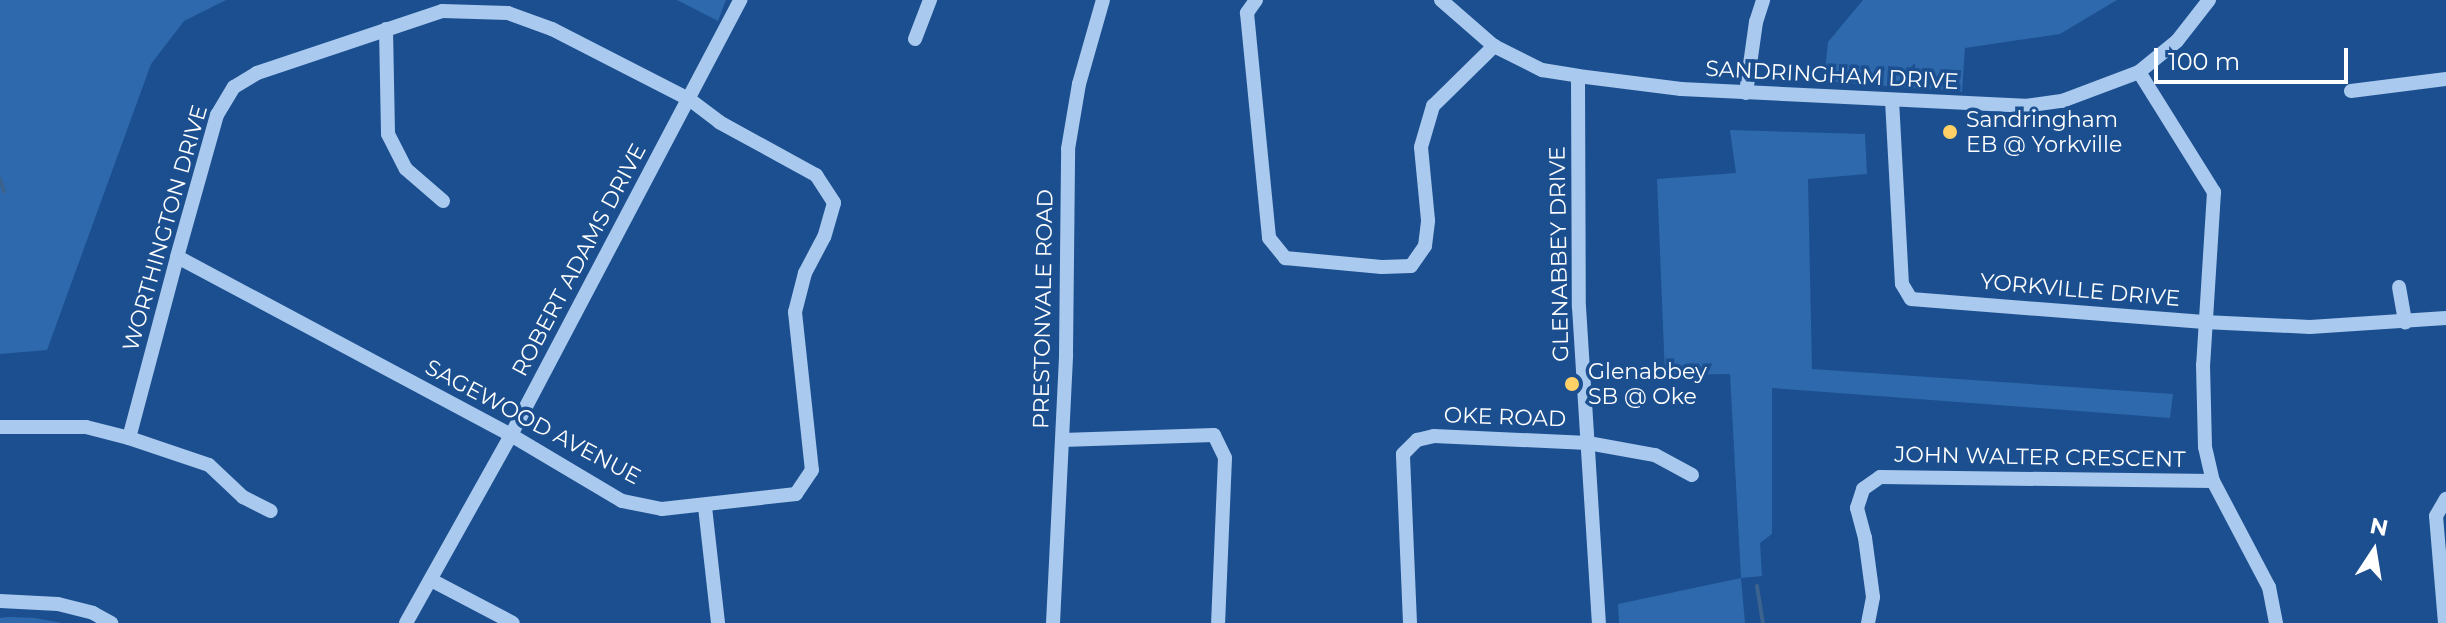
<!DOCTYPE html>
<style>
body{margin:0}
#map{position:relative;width:2446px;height:623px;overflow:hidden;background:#1b4f8f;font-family:Montserrat,sans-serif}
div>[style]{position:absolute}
.green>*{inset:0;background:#2e69ad}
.stream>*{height:4px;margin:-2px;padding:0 2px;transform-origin:2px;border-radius:2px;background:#3c6290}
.minor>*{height:14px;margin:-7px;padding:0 7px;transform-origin:7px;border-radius:7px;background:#a9c9ee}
.dots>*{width:22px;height:22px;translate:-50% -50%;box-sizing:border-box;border:4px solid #1b4f8f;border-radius:50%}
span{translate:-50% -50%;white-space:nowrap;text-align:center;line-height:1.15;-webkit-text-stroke:7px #1b4f8f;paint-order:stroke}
.street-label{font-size:22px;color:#fff}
.poi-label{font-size:22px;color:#fff}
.left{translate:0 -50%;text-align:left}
.north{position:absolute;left:2334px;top:511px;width:80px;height:80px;-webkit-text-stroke:6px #1b4f8f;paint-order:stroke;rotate:12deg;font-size:22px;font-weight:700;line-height:32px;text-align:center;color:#fff}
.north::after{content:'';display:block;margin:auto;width:28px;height:36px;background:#fff;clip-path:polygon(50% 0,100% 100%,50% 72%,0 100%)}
.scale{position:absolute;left:2154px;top:48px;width:194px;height:36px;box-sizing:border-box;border:4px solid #fff;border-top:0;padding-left:10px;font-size:24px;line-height:28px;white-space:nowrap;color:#fff;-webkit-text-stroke:6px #1b4f8f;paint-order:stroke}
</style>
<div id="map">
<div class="green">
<i style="clip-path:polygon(0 0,226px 0,184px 21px,151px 64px,47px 350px,0 354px)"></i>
<i style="clip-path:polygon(677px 0,726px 0,718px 21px)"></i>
<i style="clip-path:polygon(1863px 0,2117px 0,2060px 34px,1965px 48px,1962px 92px,1824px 81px,1828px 42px)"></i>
<i style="clip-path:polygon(1730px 130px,1865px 134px,1867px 174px,1808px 179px,1812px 369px,2173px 394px,2170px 418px,1772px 388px,1772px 534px,1760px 543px,1762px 576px,1741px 578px,1745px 623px,1619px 623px,1618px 604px,1741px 578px,1730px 374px,1665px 375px,1657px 179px,1736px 173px)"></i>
<i style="clip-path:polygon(9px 617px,35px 618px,62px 623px,0 623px,0 618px)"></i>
</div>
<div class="stream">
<i style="left:0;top:179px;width:13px;rotate:72deg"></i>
<i style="left:1757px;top:586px;width:37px;rotate:81deg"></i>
</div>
<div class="minor">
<i style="left:1256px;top:0;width:16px;rotate:125deg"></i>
<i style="left:1247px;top:13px;width:226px;rotate:84.4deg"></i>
<i style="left:1269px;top:238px;width:26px;rotate:51deg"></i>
<i style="left:1285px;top:258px;width:97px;rotate:5.3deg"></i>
<i style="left:1382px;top:267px;width:29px;rotate:-2deg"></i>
<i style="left:1411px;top:266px;width:24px;rotate:-55deg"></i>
<i style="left:1425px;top:246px;width:26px;rotate:-83deg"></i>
<i style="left:1428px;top:220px;width:73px;rotate:-95.5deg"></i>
<i style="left:1421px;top:147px;width:43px;rotate:-73.7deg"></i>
<i style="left:1433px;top:106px;width:86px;rotate:-44.5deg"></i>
<i style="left:1441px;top:0;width:70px;rotate:41deg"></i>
<i style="left:1494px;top:46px;width:54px;rotate:26.6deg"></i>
<i style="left:1542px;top:70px;width:36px;rotate:9deg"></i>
<i style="left:1578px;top:76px;width:104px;rotate:7.2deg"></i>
<i style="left:1681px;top:89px;width:344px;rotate:2.8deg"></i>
<i style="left:2025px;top:106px;width:37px;rotate:-8deg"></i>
<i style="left:2062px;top:101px;width:82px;rotate:-20.6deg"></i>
<i style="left:2139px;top:72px;width:49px;rotate:-39.2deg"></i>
<i style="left:2177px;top:41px;width:52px;rotate:-52deg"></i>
<i style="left:386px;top:29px;width:105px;rotate:88.9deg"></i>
<i style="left:388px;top:134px;width:39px;rotate:63deg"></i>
<i style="left:406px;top:169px;width:49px;rotate:40.9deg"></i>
<i style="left:915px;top:39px;width:42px;rotate:-69deg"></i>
<i style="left:2139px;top:72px;width:142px;rotate:58deg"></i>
<i style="left:2214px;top:192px;width:173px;rotate:93.6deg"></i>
<i style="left:2203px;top:365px;width:82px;rotate:88.6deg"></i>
<i style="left:2205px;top:447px;width:35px;rotate:77deg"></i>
<i style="left:2213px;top:481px;width:120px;rotate:62.2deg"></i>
<i style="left:2269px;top:587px;width:37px;rotate:79deg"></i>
<i style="left:1578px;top:76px;width:231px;rotate:89.8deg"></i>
<i style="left:1579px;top:307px;width:317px;rotate:86.4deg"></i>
<i style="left:2351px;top:91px;width:96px;rotate:-7.2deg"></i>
<i style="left:1746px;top:93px;width:72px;rotate:-82deg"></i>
<i style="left:1756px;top:22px;width:23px;rotate:-72deg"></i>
<i style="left:1892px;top:100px;width:184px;rotate:86.9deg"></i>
<i style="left:1902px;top:284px;width:17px;rotate:59deg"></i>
<i style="left:1911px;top:299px;width:294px;rotate:4.5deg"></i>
<i style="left:2204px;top:322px;width:106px;rotate:2.7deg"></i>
<i style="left:2310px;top:327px;width:136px;rotate:-3.8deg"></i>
<i style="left:2399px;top:287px;width:36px;rotate:80deg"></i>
<i style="left:0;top:427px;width:86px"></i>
<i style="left:86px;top:427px;width:44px;rotate:14.3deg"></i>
<i style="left:129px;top:438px;width:84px;rotate:18.6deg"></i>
<i style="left:209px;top:465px;width:47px;rotate:43.3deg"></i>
<i style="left:243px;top:497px;width:31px;rotate:27deg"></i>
<i style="left:129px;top:438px;width:187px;rotate:-75.1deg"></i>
<i style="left:177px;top:257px;width:148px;rotate:-74.3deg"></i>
<i style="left:217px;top:115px;width:33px;rotate:-59deg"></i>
<i style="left:234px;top:87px;width:27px;rotate:-31deg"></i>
<i style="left:257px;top:73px;width:195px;rotate:-18.5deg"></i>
<i style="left:442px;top:11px;width:66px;rotate:1.7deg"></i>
<i style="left:508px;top:13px;width:47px;rotate:20deg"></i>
<i style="left:552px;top:29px;width:154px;rotate:27.1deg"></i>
<i style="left:689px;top:99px;width:38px;rotate:37deg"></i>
<i style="left:719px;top:122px;width:111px;rotate:28.7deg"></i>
<i style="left:816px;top:175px;width:33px;rotate:57deg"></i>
<i style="left:834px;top:203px;width:35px;rotate:106deg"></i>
<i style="left:824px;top:237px;width:41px;rotate:117.8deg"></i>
<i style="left:805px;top:273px;width:40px;rotate:104.4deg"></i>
<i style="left:795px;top:312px;width:159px;rotate:83.9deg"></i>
<i style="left:812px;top:470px;width:29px;rotate:124deg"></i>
<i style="left:796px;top:494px;width:135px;rotate:173.6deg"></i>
<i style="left:662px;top:509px;width:41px;rotate:-168.7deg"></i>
<i style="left:622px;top:501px;width:129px;rotate:-149.3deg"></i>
<i style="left:511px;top:435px;width:378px;rotate:-151.9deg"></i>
<i style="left:1062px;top:440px;width:152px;rotate:-1.9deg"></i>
<i style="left:1214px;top:435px;width:25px;rotate:64deg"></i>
<i style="left:1225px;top:458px;width:165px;rotate:92.4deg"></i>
<i style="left:705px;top:507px;width:117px;rotate:83.6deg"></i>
<i style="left:433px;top:581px;width:90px;rotate:27.7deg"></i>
<i style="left:0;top:601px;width:58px;rotate:3deg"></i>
<i style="left:58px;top:604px;width:36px;rotate:14deg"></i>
<i style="left:93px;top:613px;width:21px;rotate:29deg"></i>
<i style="left:406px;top:623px;width:215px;rotate:-60.8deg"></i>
<i style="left:511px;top:435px;width:492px;rotate:-62.2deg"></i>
<i style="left:1053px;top:623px;width:269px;rotate:-87.2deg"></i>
<i style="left:1066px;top:354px;width:205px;rotate:-89.4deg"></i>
<i style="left:1068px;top:149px;width:66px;rotate:-80.4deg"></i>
<i style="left:1079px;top:84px;width:87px;rotate:-74.1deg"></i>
<i style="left:1410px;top:623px;width:169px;rotate:-92.4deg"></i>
<i style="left:1403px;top:454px;width:20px;rotate:-45deg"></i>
<i style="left:1417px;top:440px;width:17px;rotate:-13deg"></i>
<i style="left:1434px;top:436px;width:154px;rotate:2.6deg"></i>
<i style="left:1588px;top:443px;width:68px;rotate:10.2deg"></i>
<i style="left:1655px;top:455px;width:42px;rotate:28.4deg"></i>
<i style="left:1868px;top:623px;width:26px;rotate:-79deg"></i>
<i style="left:1873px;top:597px;width:60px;rotate:-97.7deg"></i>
<i style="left:1865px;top:538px;width:31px;rotate:-105deg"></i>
<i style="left:1857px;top:508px;width:20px;rotate:-72deg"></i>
<i style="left:1863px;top:489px;width:21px;rotate:-35deg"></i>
<i style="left:1880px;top:477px;width:333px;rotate:0.7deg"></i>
<i style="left:2445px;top:623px;width:107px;rotate:-94.8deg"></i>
<i style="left:2436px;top:516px;width:20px;rotate:-60deg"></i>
</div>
<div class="dots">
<i style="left:1950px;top:132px;background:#ffd166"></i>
<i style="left:1572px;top:384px;background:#ffd166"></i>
</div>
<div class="street-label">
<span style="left:1832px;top:75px;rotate:3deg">SANDRINGHAM DRIVE</span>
<span style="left:165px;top:228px;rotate:-74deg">WORTHINGTON DRIVE</span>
<span style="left:1559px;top:254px;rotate:-91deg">GLENABBEY DRIVE</span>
<span style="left:579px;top:260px;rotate:-62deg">ROBERT ADAMS DRIVE</span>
<span style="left:2080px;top:290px;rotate:5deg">YORKVILLE DRIVE</span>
<span style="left:1043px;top:309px;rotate:-89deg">PRESTONVALE ROAD</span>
<span style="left:1505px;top:417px;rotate:2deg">OKE ROAD</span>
<span style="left:533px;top:422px;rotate:28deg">SAGEWOOD AVENUE</span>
<span style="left:2040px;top:457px;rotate:1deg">JOHN WALTER CRESCENT</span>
</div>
<div class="poi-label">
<span class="left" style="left:1966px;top:132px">Sandringham<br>EB @ Yorkville</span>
<span class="left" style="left:1588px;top:384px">Glenabbey<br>SB @ Oke</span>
</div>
<div class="north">N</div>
<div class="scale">100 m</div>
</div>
